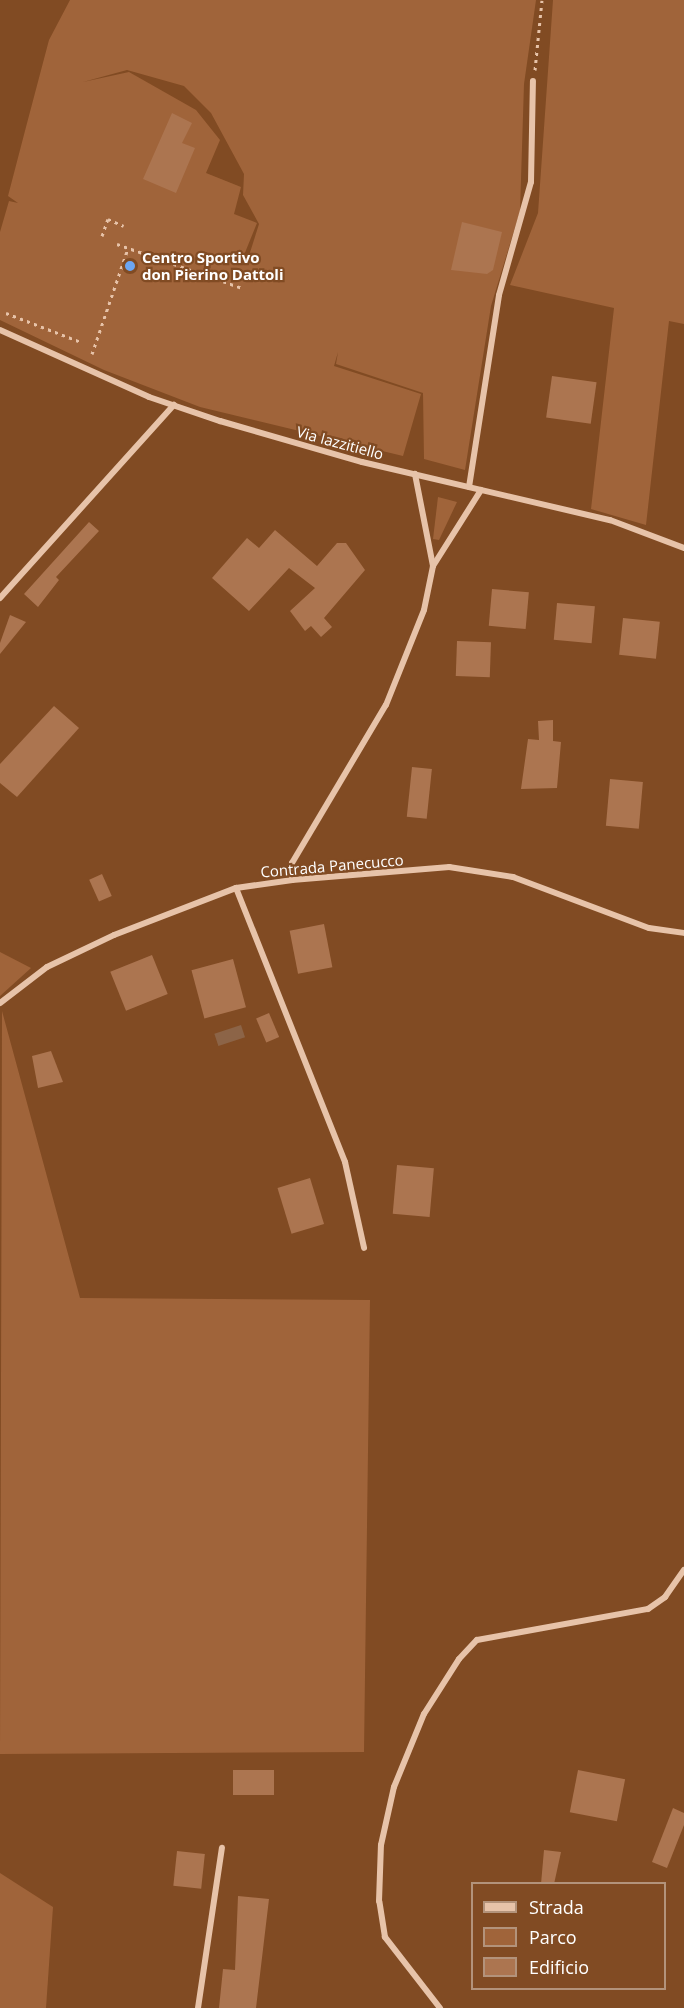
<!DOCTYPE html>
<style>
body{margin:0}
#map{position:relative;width:684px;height:2008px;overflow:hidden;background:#814b23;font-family:"Open Sans",sans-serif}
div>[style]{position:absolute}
.green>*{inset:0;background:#a0643a}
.water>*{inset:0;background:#8c6447;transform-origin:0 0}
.building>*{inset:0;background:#ac7550;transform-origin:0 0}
.path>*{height:3px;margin-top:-1.5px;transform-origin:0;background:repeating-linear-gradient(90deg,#e7c3a9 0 3px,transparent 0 7.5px)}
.street>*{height:6px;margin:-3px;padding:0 3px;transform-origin:3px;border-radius:3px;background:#e7c3a9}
.dots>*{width:16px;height:16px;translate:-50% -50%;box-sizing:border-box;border:3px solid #814b23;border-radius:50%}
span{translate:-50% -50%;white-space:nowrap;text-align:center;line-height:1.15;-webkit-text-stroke:4.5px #814b23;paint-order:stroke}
.poi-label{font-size:15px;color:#fff;font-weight:700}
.left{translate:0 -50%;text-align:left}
.street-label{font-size:15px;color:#fff}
.legend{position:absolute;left:471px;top:1882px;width:195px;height:108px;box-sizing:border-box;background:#814b23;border:2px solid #b3937b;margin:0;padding:8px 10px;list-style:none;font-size:18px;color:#fff}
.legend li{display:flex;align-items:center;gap:12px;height:30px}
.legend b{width:30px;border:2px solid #b3937b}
</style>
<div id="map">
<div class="green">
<i style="clip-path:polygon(evenodd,70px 0,536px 0,524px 84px,520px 211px,491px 306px,465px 470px,424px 459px,423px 393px,336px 364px,338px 352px,334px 366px,421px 394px,403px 456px,200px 407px,104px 370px,0 320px,0 232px,9px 201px,18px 203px,8px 196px,26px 127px,49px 40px,70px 0,127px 70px,184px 86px,211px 113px,244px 174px,243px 195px,259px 224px,247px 262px,242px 260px,257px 223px,234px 214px,241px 187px,206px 173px,220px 140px,196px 110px,129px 72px,83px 82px,127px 70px)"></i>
<i style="clip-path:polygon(553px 0,684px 0,684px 324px,669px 321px,646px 525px,591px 509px,614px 308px,510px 285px,538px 213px)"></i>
<i style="clip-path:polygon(438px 497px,457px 502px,439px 540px,433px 539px)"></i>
<i style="clip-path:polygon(0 952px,31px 968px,0 996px)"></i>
<i style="clip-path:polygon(2px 1011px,80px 1298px,370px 1300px,364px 1752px,0 1754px)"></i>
<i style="clip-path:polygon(0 1873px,53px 1907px,46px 2008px,0 2008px)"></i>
</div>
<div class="water">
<i style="left:241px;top:1025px;width:13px;height:28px;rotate:72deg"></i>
</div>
<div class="building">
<i style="clip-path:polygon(172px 113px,192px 123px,182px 143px,195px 148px,176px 193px,143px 179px)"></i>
<i style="clip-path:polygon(462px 222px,502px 232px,493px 270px,487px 274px,451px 270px)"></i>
<i style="left:552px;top:376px;width:45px;height:42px;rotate:8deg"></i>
<i style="clip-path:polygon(89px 522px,99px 531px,56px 577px,59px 580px,38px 607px,24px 594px)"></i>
<i style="clip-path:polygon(275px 530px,317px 566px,337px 543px,346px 543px,365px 570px,324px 618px,332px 627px,321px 637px,311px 626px,305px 631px,290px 611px,315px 588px,289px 568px,249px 611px,212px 578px,247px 538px,259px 548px)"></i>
<i style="left:492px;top:589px;width:37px;height:37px;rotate:5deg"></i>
<i style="left:557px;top:603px;width:38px;height:37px;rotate:5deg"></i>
<i style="clip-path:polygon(10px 615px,26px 622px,0 654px,0 643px)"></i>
<i style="left:623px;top:618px;width:37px;height:37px;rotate:6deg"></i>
<i style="left:457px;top:641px;width:34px;height:35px;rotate:2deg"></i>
<i style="clip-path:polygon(54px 706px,79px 728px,17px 797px,0 783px,0 764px)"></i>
<i style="clip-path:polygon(553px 720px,553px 741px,561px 742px,557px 788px,521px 789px,528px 739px,539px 740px,538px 721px)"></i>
<i style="left:412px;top:767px;width:20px;height:50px;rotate:6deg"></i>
<i style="left:610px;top:779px;width:33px;height:47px;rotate:5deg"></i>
<i style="left:102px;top:874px;width:24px;height:14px;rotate:66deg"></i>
<i style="left:324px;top:924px;width:44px;height:35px;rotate:79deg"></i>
<i style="left:152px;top:955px;width:42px;height:45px;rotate:68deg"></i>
<i style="left:233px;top:959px;width:50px;height:43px;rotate:75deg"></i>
<i style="left:269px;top:1013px;width:26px;height:14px;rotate:67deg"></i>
<i style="clip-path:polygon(51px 1051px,63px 1082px,38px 1088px,32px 1056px)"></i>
<i style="left:397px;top:1165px;width:37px;height:49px;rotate:5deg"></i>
<i style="left:310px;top:1178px;width:48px;height:34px;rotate:73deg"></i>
<i style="left:233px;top:1770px;width:41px;height:25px"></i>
<i style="left:578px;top:1770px;width:48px;height:43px;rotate:11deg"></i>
<i style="clip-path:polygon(673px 1808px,684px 1813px,684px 1825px,667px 1868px,652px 1862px)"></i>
<i style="clip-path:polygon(544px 1850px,561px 1852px,554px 1884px,541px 1884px)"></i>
<i style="left:177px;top:1851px;width:28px;height:35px;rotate:6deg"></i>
<i style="clip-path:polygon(238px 1896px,269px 1899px,256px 2008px,219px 2008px,223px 1969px,235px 1970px)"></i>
</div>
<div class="path">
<i style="left:535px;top:70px;width:70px;rotate:-84.3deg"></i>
<i style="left:102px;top:236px;width:18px;rotate:-71deg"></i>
<i style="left:108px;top:219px;width:17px;rotate:24deg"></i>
<i style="left:117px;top:244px;width:133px;rotate:19.4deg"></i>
<i style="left:6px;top:313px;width:80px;rotate:21.1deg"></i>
<i style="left:92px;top:354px;width:112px;rotate:-71.2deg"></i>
</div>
<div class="street">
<i style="left:0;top:330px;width:163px;rotate:24.2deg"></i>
<i style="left:149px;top:397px;width:75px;rotate:18.7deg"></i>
<i style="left:220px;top:421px;width:148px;rotate:16.1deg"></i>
<i style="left:362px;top:462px;width:255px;rotate:13.2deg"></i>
<i style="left:610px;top:520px;width:79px;rotate:20.7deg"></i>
<i style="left:469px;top:487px;width:194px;rotate:-81.1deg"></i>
<i style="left:499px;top:295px;width:117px;rotate:-74.2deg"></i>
<i style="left:531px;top:182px;width:101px;rotate:-88.9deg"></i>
<i style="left:433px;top:566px;width:90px;rotate:-57.7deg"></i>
<i style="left:0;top:598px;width:260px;rotate:-48deg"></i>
<i style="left:292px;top:880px;width:17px;rotate:-90deg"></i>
<i style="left:292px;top:863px;width:184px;rotate:-59.3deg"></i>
<i style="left:386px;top:705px;width:102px;rotate:-68.2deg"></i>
<i style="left:424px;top:610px;width:45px;rotate:-78.4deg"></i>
<i style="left:433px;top:566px;width:94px;rotate:-101.1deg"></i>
<i style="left:236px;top:888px;width:295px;rotate:68.3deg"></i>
<i style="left:345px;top:1162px;width:88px;rotate:77.5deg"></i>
<i style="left:0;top:1003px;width:59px;rotate:-37.5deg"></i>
<i style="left:47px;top:967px;width:74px;rotate:-25.5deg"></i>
<i style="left:114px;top:935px;width:131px;rotate:-21.1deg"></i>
<i style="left:236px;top:888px;width:57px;rotate:-8.1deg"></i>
<i style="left:292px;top:880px;width:158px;rotate:-4.7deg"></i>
<i style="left:449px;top:867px;width:65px;rotate:8.9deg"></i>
<i style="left:513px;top:877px;width:145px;rotate:20.6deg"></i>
<i style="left:649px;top:928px;width:35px;rotate:8deg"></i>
<i style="left:198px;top:2008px;width:162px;rotate:-81.5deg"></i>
<i style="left:440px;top:2008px;width:90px;rotate:-127.8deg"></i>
<i style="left:385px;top:1937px;width:36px;rotate:-99deg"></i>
<i style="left:379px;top:1901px;width:56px;rotate:-88deg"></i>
<i style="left:381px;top:1845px;width:59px;rotate:-77.4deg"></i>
<i style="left:394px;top:1787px;width:79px;rotate:-67.7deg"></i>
<i style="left:424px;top:1714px;width:65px;rotate:-57.5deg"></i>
<i style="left:459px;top:1659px;width:26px;rotate:-47deg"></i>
<i style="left:477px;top:1640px;width:174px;rotate:-10.3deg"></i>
<i style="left:648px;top:1609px;width:21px;rotate:-35deg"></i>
<i style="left:665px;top:1597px;width:33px;rotate:-55deg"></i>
</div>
<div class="dots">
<i style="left:130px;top:266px;background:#6ca6f2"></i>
</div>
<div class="poi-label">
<span class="left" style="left:142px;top:266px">Centro Sportivo<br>don Pierino Dattoli</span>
</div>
<div class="street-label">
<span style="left:340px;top:443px;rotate:15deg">Via Iazzitiello</span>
<span style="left:332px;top:866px;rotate:-5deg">Contrada Panecucco</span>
</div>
<ul class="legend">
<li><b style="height:8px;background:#e7c3a9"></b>Strada</li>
<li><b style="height:16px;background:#a0643a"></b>Parco</li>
<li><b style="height:16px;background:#ac7550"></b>Edificio</li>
</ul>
</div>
